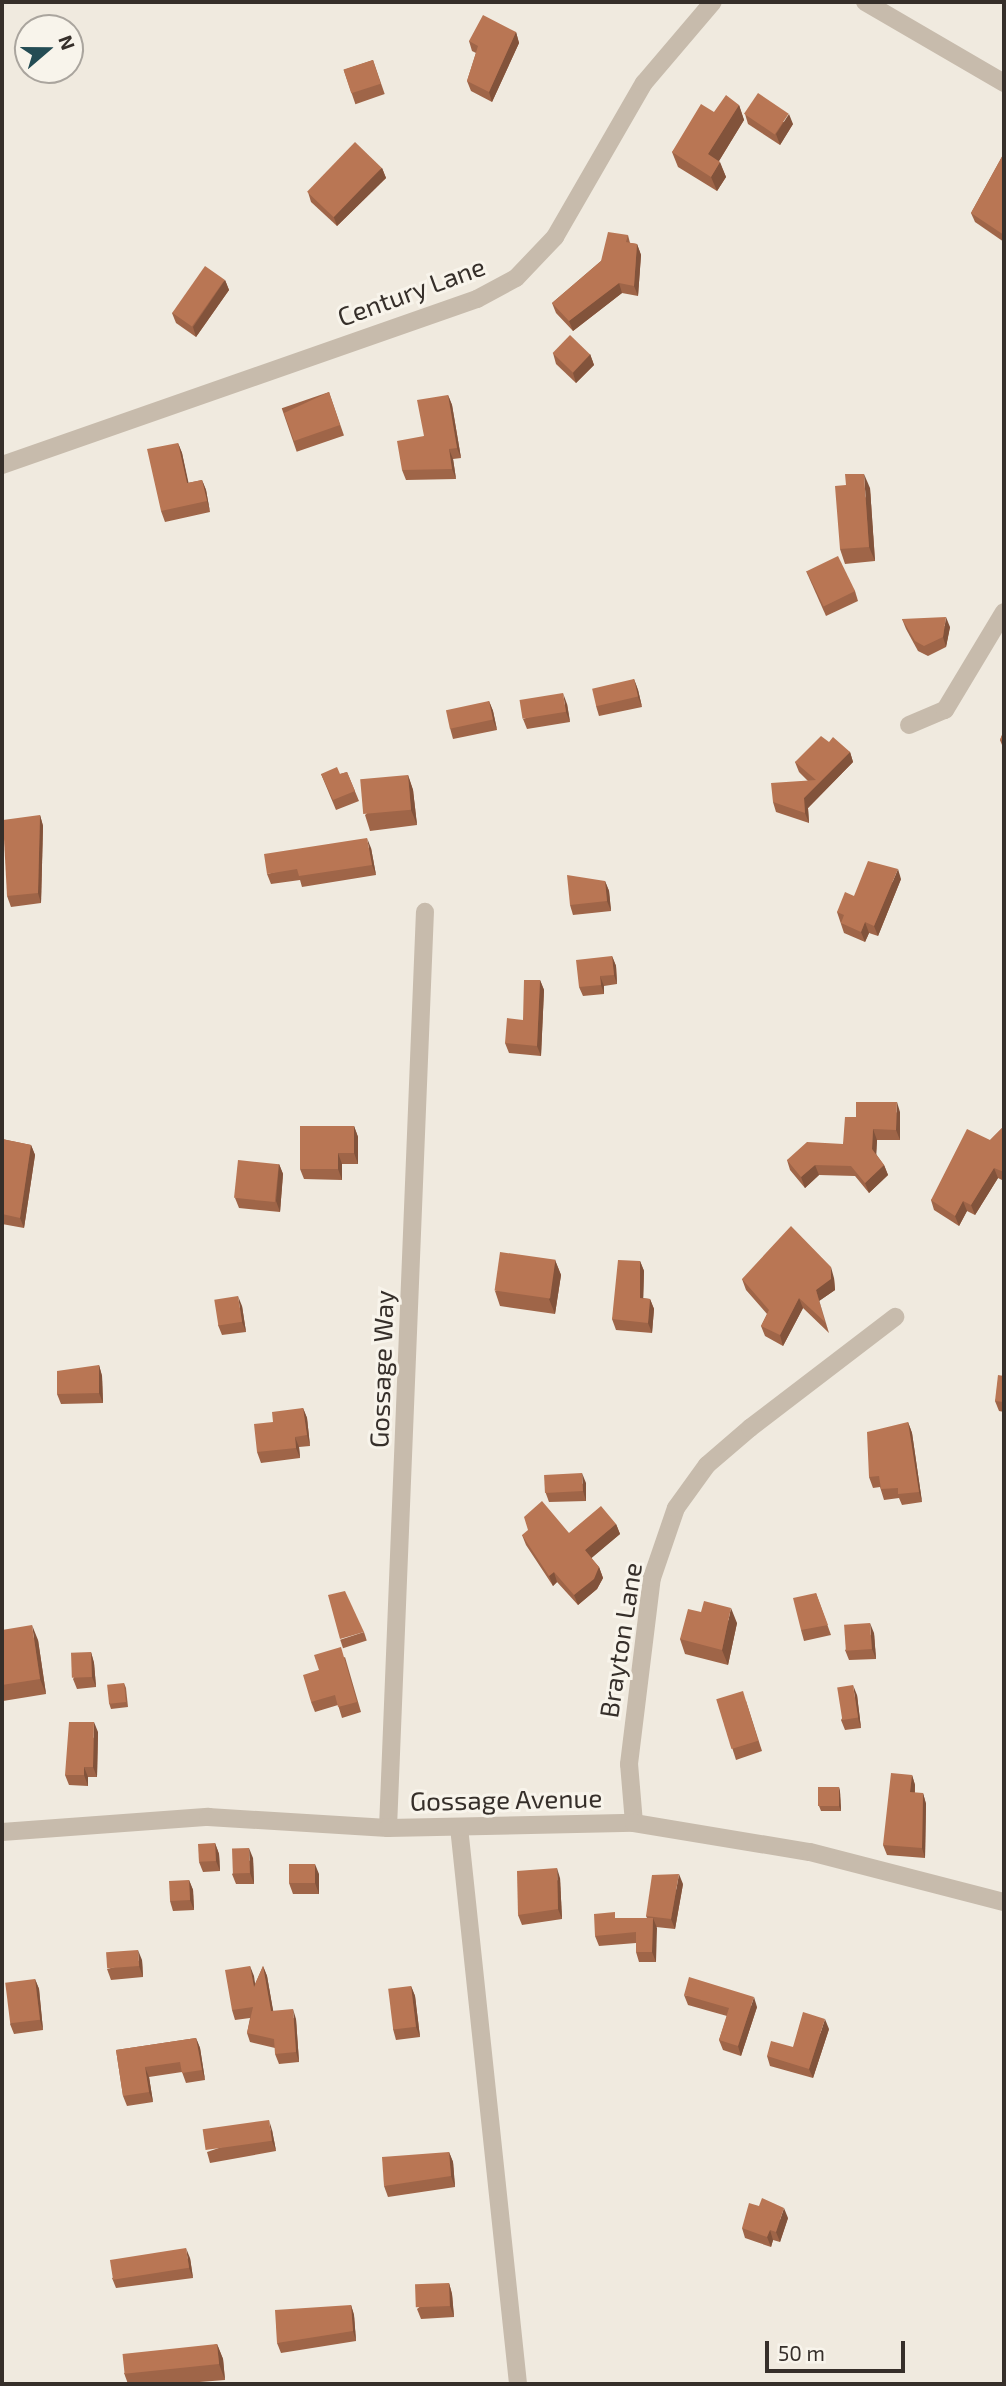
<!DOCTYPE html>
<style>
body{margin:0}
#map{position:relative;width:1006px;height:2386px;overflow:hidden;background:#f0eadf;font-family:"Exo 2",sans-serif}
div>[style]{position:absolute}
.minor>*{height:18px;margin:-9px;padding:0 9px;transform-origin:9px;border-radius:9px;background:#c7bbac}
.tertiary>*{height:18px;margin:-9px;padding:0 9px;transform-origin:9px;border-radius:9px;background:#c7bbac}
.wall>*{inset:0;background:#9f6548;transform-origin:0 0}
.shaded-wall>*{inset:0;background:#82533b}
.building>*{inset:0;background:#b97654;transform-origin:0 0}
span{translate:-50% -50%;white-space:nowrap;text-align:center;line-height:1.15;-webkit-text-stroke:6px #f8f4eb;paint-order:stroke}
.street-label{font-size:26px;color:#362f2a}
.frame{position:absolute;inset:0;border:4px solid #362f2a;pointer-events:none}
.north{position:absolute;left:14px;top:14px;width:70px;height:70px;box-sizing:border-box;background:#f8f4eb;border:2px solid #aaa59e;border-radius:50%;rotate:70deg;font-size:19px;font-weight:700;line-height:28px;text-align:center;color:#362f2a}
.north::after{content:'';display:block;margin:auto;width:24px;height:32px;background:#244c54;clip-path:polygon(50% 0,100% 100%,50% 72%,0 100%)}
.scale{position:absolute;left:765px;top:2341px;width:140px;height:32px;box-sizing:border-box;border:4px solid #362f2a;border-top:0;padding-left:9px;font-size:21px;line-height:24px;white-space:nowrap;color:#362f2a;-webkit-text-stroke:5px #f8f4eb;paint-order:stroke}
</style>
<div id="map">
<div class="minor">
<div style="left:2px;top:465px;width:503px;rotate:-19.26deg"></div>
<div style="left:477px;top:299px;width:44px;rotate:-28.3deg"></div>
<div style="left:516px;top:278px;width:57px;rotate:-46.4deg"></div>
<div style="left:555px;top:237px;width:178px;rotate:-60deg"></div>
<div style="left:644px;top:83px;width:106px;rotate:-49.6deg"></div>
<div style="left:909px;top:725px;width:39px;rotate:-23deg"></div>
<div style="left:945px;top:710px;width:114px;rotate:-59deg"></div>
<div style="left:634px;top:1823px;width:59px;rotate:-94.8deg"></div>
<div style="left:629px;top:1764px;width:187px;rotate:-83deg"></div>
<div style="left:652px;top:1578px;width:74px;rotate:-71.1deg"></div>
<div style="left:676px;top:1508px;width:53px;rotate:-54.2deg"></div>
<div style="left:707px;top:1465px;width:57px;rotate:-40.7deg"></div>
<div style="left:750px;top:1428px;width:183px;rotate:-37.4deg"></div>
<div style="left:459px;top:1827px;width:560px;rotate:83.95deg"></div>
<div style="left:388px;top:1828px;width:917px;rotate:-87.69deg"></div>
</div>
<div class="tertiary">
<div style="left:865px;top:2px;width:161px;rotate:30.2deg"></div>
<div style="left:2px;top:1832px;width:207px;rotate:-4.2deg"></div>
<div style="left:208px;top:1817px;width:180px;rotate:3.5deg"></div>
<div style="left:388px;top:1828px;width:246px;rotate:-1.2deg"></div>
<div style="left:634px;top:1823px;width:178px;rotate:9.4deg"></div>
<div style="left:810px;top:1852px;width:200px;rotate:14.5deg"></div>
</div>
<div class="wall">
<div style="clip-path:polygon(516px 32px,519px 43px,492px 102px,471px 91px,467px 81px,476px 53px,472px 51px,469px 41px)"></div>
<div style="left:373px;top:60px;width:36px;height:31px;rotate:71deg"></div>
<div style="clip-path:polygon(739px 105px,744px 120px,719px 161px,726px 177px,717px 191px,678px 167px,672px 152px,714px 112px)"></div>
<div style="clip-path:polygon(745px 114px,793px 124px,780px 145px,748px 124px)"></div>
<div style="clip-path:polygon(1004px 153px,1004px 242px,975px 222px,971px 213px)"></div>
<div style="clip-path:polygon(382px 168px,386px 178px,337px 226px,311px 202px,308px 192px)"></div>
<div style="clip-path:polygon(628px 235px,630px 243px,637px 244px,641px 255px,638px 296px,622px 293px,573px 331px,556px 313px,552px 303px,601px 261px)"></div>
<div style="clip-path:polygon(225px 280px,229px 290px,196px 337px,176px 323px,172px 313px)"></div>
<div style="clip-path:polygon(553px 353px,590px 354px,594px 365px,576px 383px,556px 364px)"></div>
<div style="left:329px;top:392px;width:46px;height:50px;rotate:71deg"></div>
<div style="clip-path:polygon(448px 395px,452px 405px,461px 458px,453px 459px,456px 479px,406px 480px,402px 470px,424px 436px)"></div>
<div style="clip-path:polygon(178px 443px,182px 453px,188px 483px,202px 480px,206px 490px,210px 512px,165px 522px,161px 511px)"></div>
<div style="clip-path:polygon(870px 488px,875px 561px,845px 564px,840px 549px)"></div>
<div style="clip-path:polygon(806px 571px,855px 591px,858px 601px,826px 616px)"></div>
<div style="clip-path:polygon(902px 619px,950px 627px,946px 647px,928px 656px,918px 651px,906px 629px)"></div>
<div style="clip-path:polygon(634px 679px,638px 690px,642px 707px,599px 716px,596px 706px)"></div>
<div style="clip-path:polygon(489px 701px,493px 711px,497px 730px,453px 739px,450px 728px)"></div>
<div style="clip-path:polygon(567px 704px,570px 722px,527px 729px,523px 719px)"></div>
<div style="clip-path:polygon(1004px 730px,1004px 750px,1000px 740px)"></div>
<div style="clip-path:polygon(829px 742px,850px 752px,853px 762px,808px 808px,809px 823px,776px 812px,773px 802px,808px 781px,799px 772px,795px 762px)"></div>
<div style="clip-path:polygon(347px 772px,359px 801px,336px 810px,321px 774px,340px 774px)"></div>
<div style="clip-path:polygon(408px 775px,413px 790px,417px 825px,370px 831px,365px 815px)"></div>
<div style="clip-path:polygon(40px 815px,43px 826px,41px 903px,11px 907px,7px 896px)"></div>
<div style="clip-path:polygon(371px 848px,376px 875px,302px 887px,300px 880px,271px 884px,267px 874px)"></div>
<div style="clip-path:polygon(901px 879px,878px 936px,869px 933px,865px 942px,844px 933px,837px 912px,854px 896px)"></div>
<div style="clip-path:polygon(605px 881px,609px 891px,611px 911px,573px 915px,570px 905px)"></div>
<div style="clip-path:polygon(612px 956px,616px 966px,617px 984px,604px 986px,604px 994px,583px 996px,579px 987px)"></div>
<div style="clip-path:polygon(540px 980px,544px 990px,541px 1056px,509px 1053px,505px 1043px,523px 1020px)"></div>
<div style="clip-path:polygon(900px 1112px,900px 1140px,877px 1140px,876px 1154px,884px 1165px,888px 1175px,869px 1193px,855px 1176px,819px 1175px,805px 1188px,790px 1170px,787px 1160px,843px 1144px,856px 1117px)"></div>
<div style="clip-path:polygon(354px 1126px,358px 1137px,358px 1164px,342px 1164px,342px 1180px,304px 1179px,300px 1169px)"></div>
<div style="clip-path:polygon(1004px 1126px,1004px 1181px,998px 1178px,975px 1215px,967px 1211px,959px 1226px,934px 1210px,931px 1200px)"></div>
<div style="clip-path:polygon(2px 1139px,31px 1145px,35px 1155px,24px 1228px,2px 1224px)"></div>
<div style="clip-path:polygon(279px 1164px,283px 1174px,280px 1212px,239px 1208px,235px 1198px)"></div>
<div style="clip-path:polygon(555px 1260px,561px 1275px,555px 1314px,500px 1306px,495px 1291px)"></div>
<div style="clip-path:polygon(640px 1261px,644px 1271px,643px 1298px,650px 1299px,654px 1309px,652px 1333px,616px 1330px,612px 1319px)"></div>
<div style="clip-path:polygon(834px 1278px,835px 1290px,819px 1301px,829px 1333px,803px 1308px,783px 1346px,765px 1336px,761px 1326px,767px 1314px,746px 1290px,742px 1279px)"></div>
<div style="clip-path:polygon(242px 1306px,246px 1332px,222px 1335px,218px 1325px)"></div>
<div style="clip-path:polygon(99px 1365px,102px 1376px,103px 1403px,61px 1404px,57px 1394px)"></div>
<div style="clip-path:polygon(1004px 1376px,1004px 1412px,999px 1411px,995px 1401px)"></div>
<div style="clip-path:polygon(303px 1408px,307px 1418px,310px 1446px,299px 1447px,300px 1458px,261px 1463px,257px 1452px,273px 1422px)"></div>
<div style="clip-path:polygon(908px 1422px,912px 1433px,922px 1502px,902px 1505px,899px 1498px,884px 1500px,880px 1487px,873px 1488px,869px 1477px)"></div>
<div style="clip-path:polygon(586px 1483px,586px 1501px,549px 1502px,545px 1491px)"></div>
<div style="clip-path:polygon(616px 1524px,620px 1534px,591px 1558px,599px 1567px,603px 1578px,597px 1589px,578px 1605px,557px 1582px,553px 1586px,526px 1545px,522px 1535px,569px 1533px)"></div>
<div style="clip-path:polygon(816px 1593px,831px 1635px,804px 1641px,801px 1630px)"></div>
<div style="clip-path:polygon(701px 1612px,737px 1623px,728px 1665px,685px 1654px,680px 1639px)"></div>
<div style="clip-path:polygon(2px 1630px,38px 1640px,46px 1694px,3px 1701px,2px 1698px)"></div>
<div style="left:364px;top:1632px;width:9px;height:25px;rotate:72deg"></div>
<div style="clip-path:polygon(874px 1633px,876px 1659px,849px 1660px,845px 1650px)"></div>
<div style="clip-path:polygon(91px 1652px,94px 1663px,96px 1687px,77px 1689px,73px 1679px)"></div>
<div style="clip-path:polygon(345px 1657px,361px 1712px,342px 1718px,338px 1705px,315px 1712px,311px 1702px,319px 1670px)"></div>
<div style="clip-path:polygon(124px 1683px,126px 1688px,128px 1707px,111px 1709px,109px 1703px)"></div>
<div style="clip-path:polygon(857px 1695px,861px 1728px,845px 1730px,841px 1720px)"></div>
<div style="clip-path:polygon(717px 1700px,746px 1701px,762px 1751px,736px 1760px)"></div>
<div style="clip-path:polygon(98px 1732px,97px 1777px,88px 1777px,88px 1786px,69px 1785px,65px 1775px)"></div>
<div style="clip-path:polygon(912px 1775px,915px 1785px,915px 1793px,923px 1793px,926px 1804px,925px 1858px,887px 1855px,883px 1845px)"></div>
<div style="clip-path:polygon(839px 1787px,840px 1792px,841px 1811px,821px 1811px,819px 1806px)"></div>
<div style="clip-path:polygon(215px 1843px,219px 1854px,220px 1871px,203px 1872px,199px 1862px)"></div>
<div style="clip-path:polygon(253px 1858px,254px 1884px,236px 1884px,232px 1874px)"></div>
<div style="clip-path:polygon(319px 1874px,319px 1894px,293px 1894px,289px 1883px)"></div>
<div style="clip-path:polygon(560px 1878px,562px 1919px,522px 1925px,518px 1915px)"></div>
<div style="clip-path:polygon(189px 1880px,193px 1890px,194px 1910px,173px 1911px,170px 1901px)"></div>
<div style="clip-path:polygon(683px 1884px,675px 1929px,656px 1927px,656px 1962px,639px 1962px,636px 1952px,636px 1943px,599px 1946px,595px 1936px,617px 1918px,647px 1918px,646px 1916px)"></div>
<div style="clip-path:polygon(142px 1960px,143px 1977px,111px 1980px,107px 1969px)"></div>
<div style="clip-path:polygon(250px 1966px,255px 1984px,263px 1966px,267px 1976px,273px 2011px,296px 2019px,299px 2062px,279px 2064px,275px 2054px,275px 2048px,250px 2042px,247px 2033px,250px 2018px,235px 2020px,232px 2010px)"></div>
<div style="clip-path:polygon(35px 1979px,39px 1989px,43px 2030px,14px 2034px,10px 2024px)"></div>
<div style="clip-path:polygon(411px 1986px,415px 1996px,420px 2037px,396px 2040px,393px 2029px)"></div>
<div style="clip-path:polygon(684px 1995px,757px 2007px,741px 2056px,723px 2050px,719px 2040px,727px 2016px,688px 2005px)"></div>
<div style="clip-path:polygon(829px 2029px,813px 2078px,770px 2066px,767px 2056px,793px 2047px)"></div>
<div style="clip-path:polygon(196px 2038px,200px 2048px,205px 2080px,186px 2083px,182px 2072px,149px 2077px,153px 2102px,127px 2106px,123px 2096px,116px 2050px)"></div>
<div style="clip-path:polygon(272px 2130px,276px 2151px,210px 2163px,207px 2152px)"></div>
<div style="clip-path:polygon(449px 2152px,453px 2162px,455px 2187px,388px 2197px,384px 2186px)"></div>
<div style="clip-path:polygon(788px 2218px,780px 2242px,773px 2240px,771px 2247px,745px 2238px,742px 2228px)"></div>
<div style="clip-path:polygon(190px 2258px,193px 2278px,116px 2288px,112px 2278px)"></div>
<div style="clip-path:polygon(449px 2283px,452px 2294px,454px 2317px,421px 2319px,417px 2309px)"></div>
<div style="clip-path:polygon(351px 2305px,354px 2315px,356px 2341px,281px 2353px,277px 2343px)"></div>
<div style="clip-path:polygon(217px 2344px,223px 2359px,225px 2380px,174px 2384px,128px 2384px,124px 2373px)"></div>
</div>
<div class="shaded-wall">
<div style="clip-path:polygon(516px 32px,519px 43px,492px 102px,489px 92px)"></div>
<div style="clip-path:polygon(739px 105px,744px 120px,714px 169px,708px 154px)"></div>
<div style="clip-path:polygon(789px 114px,793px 124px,780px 145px,776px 134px)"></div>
<div style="clip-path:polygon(720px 162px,726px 177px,717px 191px,711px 177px)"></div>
<div style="clip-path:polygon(382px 168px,386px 178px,337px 226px,333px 215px)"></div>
<div style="clip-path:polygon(637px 244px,641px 255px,638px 296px,634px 286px)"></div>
<div style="clip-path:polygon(225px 280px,229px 290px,196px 337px,193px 327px)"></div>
<div style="clip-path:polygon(619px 283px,622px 293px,573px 331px,569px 321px)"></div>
<div style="clip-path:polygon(590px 354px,594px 365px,576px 383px,573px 373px)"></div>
<div style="clip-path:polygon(448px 395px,452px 405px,461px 458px,457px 448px)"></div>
<div style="clip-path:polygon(178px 443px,182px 453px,191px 494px,187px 483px)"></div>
<div style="clip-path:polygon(449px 449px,453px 459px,456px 479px,452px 469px)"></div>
<div style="clip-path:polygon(864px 474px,870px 488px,875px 561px,869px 547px)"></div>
<div style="clip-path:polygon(202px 480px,206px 490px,210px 512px,207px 501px)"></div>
<div style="clip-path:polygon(946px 617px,950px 627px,946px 647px,943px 637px)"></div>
<div style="clip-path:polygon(634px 679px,638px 690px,642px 707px,638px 697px)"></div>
<div style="clip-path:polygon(563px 693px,567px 704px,570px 722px,566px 712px)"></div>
<div style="clip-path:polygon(489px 701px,493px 711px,497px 730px,493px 720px)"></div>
<div style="clip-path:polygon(850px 752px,853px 762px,808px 808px,809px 823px,805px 813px,804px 798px)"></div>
<div style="clip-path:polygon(408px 775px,413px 790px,417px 825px,411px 810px)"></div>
<div style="clip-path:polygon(40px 815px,43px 826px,41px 903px,38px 893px)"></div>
<div style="clip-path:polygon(367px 838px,371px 848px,376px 875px,372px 865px)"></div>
<div style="clip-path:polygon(898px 869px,901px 879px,878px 936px,874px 926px)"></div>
<div style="clip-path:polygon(605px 881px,609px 891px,611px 911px,607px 901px)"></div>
<div style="clip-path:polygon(865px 922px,869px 933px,865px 942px,861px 932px)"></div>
<div style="clip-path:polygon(612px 956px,616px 966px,617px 984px,614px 975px)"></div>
<div style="clip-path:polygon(600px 976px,604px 986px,604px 994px,601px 985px)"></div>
<div style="clip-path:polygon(540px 980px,544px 990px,541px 1056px,537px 1046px)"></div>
<div style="clip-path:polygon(897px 1102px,900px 1112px,900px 1140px,896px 1130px)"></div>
<div style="clip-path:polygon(354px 1126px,358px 1137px,358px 1164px,354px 1153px)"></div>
<div style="clip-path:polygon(873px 1129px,877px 1140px,876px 1160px,872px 1149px)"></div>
<div style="clip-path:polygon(31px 1145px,35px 1155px,24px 1228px,20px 1218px)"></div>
<div style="clip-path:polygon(338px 1153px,342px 1164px,342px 1180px,338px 1169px)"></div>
<div style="clip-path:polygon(279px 1164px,283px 1174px,280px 1212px,276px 1201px)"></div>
<div style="clip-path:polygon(815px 1165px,819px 1175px,805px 1188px,801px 1177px)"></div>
<div style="clip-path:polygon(884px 1165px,888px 1175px,869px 1193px,865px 1183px)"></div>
<div style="clip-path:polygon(994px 1168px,998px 1178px,975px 1215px,971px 1205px)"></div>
<div style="clip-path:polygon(963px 1201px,967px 1211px,959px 1226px,955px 1216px)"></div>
<div style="clip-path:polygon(555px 1260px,561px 1275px,555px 1314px,549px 1299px)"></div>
<div style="clip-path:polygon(640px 1261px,644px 1271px,643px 1308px,640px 1298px)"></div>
<div style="clip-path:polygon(831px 1267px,834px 1278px,835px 1290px,819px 1301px,829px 1333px,816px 1290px)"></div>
<div style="clip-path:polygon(238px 1296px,242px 1306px,246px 1332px,242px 1322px)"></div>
<div style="clip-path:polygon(799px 1298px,803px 1308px,783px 1346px,780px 1335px)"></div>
<div style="clip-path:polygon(650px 1299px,654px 1309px,652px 1333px,648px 1323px)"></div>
<div style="clip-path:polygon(99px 1365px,102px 1376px,103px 1403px,99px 1393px)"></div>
<div style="clip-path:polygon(303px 1408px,307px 1418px,310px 1446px,307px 1435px)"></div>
<div style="clip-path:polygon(908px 1422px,912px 1433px,922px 1502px,919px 1492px)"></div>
<div style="clip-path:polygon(295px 1437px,299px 1447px,300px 1458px,296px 1448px)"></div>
<div style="clip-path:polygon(582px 1473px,586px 1483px,586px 1501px,583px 1491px)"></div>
<div style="clip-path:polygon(616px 1524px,620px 1534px,588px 1561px,585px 1550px)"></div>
<div style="clip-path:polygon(599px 1567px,603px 1578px,597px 1589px,578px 1605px,574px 1595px)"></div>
<div style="clip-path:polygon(554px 1572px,557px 1582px,553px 1586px,549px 1576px)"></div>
<div style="clip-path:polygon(731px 1608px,737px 1623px,728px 1665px,722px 1650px)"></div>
<div style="clip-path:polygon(870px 1623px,874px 1633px,876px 1659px,872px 1649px)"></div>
<div style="clip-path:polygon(32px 1625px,38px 1640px,46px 1694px,40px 1679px)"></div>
<div style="clip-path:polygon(91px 1652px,94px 1663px,96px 1687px,92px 1677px)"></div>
<div style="clip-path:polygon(853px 1685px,857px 1695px,861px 1728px,858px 1718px)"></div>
<div style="clip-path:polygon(94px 1722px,98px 1732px,97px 1777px,93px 1767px)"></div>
<div style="clip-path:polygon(84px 1767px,88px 1777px,88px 1786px,84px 1775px)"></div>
<div style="clip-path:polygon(912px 1775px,915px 1785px,914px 1803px,910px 1792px)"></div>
<div style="clip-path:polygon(839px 1787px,840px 1792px,841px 1811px,839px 1806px)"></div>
<div style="clip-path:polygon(923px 1793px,926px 1804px,925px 1858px,922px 1848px)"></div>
<div style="clip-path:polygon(215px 1843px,219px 1854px,220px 1871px,216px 1861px)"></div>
<div style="clip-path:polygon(249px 1848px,253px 1858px,254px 1884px,250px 1873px)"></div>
<div style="clip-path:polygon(315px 1864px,319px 1874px,319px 1894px,315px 1883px)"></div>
<div style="clip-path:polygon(557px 1868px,560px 1878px,562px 1919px,558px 1909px)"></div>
<div style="clip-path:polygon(679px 1874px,683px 1884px,675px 1929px,671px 1919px)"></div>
<div style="clip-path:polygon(189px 1880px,193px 1890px,194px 1910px,190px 1900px)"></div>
<div style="clip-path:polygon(653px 1918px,657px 1928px,656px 1962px,652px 1952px)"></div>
<div style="clip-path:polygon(138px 1950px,142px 1960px,143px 1977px,139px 1966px)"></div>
<div style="clip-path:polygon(250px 1966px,254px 1976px,257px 1997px,254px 1987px)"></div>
<div style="clip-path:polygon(263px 1966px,267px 1976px,275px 2021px,271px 2011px)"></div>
<div style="clip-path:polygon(35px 1979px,39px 1989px,43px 2030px,40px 2020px)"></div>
<div style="clip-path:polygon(411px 1986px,415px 1996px,420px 2037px,416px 2027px)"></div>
<div style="clip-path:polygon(754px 1997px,757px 2007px,741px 2056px,738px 2046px)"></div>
<div style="clip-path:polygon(293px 2009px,296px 2019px,299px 2062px,296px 2052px)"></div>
<div style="clip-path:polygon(825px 2019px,829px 2029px,813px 2078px,809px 2069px)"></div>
<div style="clip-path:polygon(196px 2038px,200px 2048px,205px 2080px,202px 2070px)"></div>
<div style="clip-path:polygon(145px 2067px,149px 2077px,153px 2102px,149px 2092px)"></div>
<div style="clip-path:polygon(269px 2120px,272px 2130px,276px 2151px,272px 2141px)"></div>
<div style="clip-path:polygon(449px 2152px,453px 2162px,455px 2187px,451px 2176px)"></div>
<div style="clip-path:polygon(784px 2208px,788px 2218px,780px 2242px,776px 2232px)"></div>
<div style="clip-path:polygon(770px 2230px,773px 2240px,771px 2247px,767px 2237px)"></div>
<div style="clip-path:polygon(186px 2248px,190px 2258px,193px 2278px,189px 2268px)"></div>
<div style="clip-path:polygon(449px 2283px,452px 2294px,454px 2317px,450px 2306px)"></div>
<div style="clip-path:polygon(351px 2305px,354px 2315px,356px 2341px,353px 2331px)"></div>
<div style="clip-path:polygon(217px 2344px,223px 2359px,225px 2380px,219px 2364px)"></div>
</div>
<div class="building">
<div style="clip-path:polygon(483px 15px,516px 32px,489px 92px,467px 81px,478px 46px,469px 41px)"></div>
<div style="left:373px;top:60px;width:25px;height:31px;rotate:72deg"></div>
<div style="left:758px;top:93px;width:37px;height:25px;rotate:34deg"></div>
<div style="clip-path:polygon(726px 95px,739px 105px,708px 154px,720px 162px,711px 177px,672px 152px,701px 104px,714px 112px)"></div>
<div style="left:355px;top:142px;width:37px;height:69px;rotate:44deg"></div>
<div style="clip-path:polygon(1004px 153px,1004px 235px,971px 213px)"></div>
<div style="clip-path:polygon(608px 232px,628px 235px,626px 242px,637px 244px,634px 286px,619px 283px,569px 321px,552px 303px,601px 261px)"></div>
<div style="left:205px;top:266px;width:24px;height:57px;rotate:35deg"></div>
<div style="left:570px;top:335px;width:28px;height:25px;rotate:44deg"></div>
<div style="clip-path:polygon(329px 392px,340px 425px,294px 441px,284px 413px)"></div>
<div style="clip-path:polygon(448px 395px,457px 448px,449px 449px,452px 469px,402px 470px,397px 441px,424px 436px,417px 400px)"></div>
<div style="clip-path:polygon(178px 443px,187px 483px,202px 480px,207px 501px,161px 511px,147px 449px)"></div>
<div style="clip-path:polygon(845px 474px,864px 474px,869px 547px,840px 549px,835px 486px,846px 485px)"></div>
<div style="left:838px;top:556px;width:39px;height:35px;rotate:64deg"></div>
<div style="clip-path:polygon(946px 617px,943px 637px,924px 646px,915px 641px,902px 619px)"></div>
<div style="left:634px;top:679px;width:18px;height:43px;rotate:77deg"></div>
<div style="left:563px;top:693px;width:19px;height:44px;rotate:81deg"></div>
<div style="left:489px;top:701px;width:19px;height:44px;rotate:78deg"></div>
<div style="clip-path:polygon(1004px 730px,1004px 741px,1000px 740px)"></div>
<div style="clip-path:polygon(821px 736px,829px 742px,833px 737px,850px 752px,804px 798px,805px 813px,773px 802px,771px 783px,816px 780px,795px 762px)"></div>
<div style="clip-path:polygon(337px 767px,340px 774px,347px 772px,355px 791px,333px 800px,321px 774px)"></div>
<div style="left:408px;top:775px;width:35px;height:48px;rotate:85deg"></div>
<div style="clip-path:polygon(40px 815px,38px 893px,7px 896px,3px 820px)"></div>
<div style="clip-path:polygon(367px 838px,372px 865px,299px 876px,297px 869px,267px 874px,264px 854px)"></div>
<div style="clip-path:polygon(868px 861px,898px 869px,874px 926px,865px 922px,861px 932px,841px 923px,844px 915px,837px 912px,845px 892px,854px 896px)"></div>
<div style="clip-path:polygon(567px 875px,605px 881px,607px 901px,570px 905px)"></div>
<div style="clip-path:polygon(612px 956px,614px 975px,600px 976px,601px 985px,579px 987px,576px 960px)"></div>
<div style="clip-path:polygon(524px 980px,540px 980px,537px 1046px,505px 1043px,507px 1018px,523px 1020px)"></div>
<div style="clip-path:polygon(856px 1102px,897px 1102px,896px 1130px,873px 1129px,872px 1149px,884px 1165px,865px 1183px,851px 1166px,815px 1165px,801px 1177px,787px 1160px,807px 1142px,843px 1144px,845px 1117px,856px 1117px)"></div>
<div style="clip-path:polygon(300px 1126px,354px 1126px,354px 1153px,338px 1153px,338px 1169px,300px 1169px)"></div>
<div style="clip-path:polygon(1004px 1126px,1004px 1172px,994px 1168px,971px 1205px,963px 1201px,955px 1216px,931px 1200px,967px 1129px,990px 1140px)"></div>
<div style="clip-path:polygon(2px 1139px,31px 1145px,20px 1218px,2px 1214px)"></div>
<div style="left:238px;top:1160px;width:41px;height:38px;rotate:6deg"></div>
<div style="clip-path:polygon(791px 1226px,831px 1267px,831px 1279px,816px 1290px,825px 1322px,799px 1298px,780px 1335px,761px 1326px,769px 1310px,742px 1279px)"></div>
<div style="left:500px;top:1252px;width:56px;height:39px;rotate:8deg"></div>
<div style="clip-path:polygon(618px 1260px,640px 1261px,640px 1298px,650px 1299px,648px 1323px,612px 1319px)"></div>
<div style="left:238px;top:1296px;width:26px;height:24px;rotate:81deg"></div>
<div style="clip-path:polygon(99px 1365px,99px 1393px,57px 1394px,57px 1371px)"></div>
<div style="clip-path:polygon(998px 1375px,1004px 1376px,1004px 1402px,995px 1401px)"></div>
<div style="clip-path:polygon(303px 1408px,307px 1435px,295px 1437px,296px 1448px,257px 1452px,254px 1424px,273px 1422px,272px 1412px)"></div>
<div style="clip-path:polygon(908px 1422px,919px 1492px,898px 1494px,898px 1488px,881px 1489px,879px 1476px,869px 1477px,867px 1432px)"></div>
<div style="left:582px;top:1473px;width:18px;height:38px;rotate:87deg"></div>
<div style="clip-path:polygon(542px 1501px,569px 1533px,601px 1506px,616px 1524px,585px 1550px,599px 1567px,594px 1579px,574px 1595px,554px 1572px,549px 1576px,522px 1535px,528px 1530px,524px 1517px)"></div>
<div style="clip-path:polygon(345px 1591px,364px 1632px,340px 1639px,328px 1595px)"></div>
<div style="clip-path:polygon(816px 1593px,828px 1625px,801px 1630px,793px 1598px)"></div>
<div style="clip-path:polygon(704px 1601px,731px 1608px,722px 1650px,680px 1639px,688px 1609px,701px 1612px)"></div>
<div style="left:870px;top:1623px;width:26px;height:26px;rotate:86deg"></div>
<div style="clip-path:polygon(32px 1625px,40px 1679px,2px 1685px,2px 1630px)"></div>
<div style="clip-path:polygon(341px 1647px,357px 1702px,338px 1707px,335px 1695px,311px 1702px,303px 1675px,319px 1670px,314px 1655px)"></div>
<div style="left:91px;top:1652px;width:25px;height:20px;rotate:88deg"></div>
<div style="left:124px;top:1683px;width:19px;height:17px;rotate:84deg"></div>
<div style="left:853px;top:1685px;width:33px;height:16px;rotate:81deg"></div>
<div style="left:743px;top:1691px;width:52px;height:28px;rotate:73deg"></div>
<div style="clip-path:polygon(69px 1722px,94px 1722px,93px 1767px,84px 1767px,84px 1775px,65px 1775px)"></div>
<div style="clip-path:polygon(891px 1773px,912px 1775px,910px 1792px,923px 1793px,922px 1848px,883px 1845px)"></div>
<div style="left:839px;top:1787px;width:19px;height:21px;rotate:90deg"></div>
<div style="left:215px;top:1843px;width:18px;height:17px;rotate:87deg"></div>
<div style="left:249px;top:1848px;width:25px;height:17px;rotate:88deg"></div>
<div style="left:289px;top:1864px;width:26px;height:19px"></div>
<div style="clip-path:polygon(557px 1868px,558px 1909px,518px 1915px,517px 1871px)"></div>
<div style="clip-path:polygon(679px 1874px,671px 1919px,646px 1916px,652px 1875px)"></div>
<div style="left:189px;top:1880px;width:20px;height:20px;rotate:87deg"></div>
<div style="clip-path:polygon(615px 1912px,615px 1918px,653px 1918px,652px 1952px,636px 1952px,636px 1932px,595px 1936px,594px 1914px)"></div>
<div style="left:138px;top:1950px;width:16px;height:32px;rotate:86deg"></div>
<div style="clip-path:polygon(250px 1966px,254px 1987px,263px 1966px,271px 2011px,293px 2009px,296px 2052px,275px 2054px,274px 2039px,247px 2033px,253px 2007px,232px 2010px,225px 1970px)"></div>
<div style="clip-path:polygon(689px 1977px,754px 1997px,738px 2046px,719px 2040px,729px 2008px,684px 1995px)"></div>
<div style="left:35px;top:1979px;width:41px;height:30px;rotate:83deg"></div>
<div style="left:411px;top:1986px;width:41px;height:23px;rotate:83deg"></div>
<div style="clip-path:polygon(803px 2012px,825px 2019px,809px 2069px,767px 2056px,771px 2041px,793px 2047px)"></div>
<div style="clip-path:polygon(196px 2038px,202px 2070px,182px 2073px,180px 2062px,145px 2067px,149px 2092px,123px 2096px,116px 2050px)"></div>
<div style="left:269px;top:2120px;width:21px;height:67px;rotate:82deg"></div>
<div style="clip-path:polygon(449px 2152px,451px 2176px,384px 2186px,382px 2157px)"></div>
<div style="clip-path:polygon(762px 2198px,784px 2208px,776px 2232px,770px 2230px,767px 2237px,742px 2228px,749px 2203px,759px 2206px)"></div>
<div style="left:186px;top:2248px;width:20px;height:77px;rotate:81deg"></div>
<div style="left:449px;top:2283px;width:23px;height:34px;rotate:88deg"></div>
<div style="clip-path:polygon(351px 2305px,353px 2331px,277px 2343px,275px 2310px)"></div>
<div style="left:217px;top:2344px;width:20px;height:95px;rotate:84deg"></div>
</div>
<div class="street-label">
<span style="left:411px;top:291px;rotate:-20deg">Century Lane</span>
<span style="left:381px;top:1369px;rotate:-88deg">Gossage Way</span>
<span style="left:620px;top:1640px;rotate:-81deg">Brayton Lane</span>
<span style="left:506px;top:1799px;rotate:-1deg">Gossage Avenue</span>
</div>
<div class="frame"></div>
<div class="north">N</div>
<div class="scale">50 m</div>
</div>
